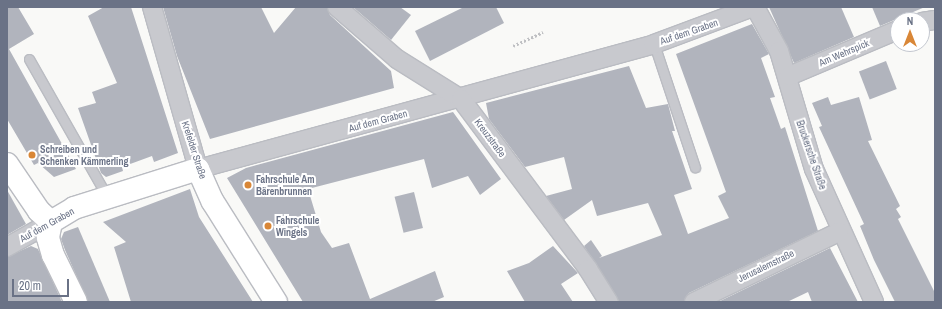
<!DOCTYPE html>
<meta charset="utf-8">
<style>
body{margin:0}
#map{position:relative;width:942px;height:309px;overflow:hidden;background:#f9f9f7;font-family:"Archivo Narrow",sans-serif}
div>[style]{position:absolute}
.building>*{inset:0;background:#b1b4bd;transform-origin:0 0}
.path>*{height:2.5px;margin-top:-1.25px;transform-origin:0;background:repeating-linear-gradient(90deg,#bfc0c3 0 2px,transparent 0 4px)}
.roads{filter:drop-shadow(1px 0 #babcc2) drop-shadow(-1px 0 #babcc2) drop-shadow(0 1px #babcc2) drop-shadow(0 -1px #babcc2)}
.lane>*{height:9px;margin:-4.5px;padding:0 4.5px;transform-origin:4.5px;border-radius:4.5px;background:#c8c9ce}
.street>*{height:18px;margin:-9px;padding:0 9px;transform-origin:9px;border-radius:9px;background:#c8c9ce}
.secondary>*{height:22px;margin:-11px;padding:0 11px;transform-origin:11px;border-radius:11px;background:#fff}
.dots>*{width:11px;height:11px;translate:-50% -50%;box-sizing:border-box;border:2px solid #fff;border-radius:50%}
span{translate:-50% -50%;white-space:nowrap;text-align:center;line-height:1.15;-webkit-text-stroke:4px #fff;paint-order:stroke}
.street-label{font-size:10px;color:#6a7286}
.poi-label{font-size:10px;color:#6a7286;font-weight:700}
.left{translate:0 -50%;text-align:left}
.frame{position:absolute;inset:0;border:8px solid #6a7286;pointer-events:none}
.north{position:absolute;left:890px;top:12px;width:40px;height:40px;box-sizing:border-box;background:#fff;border:1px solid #c3c7cf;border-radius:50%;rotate:0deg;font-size:11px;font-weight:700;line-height:16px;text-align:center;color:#6a7286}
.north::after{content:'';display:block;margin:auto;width:14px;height:18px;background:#d98737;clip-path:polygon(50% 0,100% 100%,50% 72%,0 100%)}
.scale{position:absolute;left:12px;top:279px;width:57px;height:18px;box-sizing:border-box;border:2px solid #6a7286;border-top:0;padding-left:5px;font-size:12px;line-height:14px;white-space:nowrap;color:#6a7286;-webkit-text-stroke:3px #fff;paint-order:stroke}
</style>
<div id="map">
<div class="building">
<div style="clip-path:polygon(7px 7px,18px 7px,34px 34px,9px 49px,76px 169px,54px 177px,38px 163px,34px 165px,7px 119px)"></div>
<div style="clip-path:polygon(104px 7px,131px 7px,178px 153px,154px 162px,152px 156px,122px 167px,123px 171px,106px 177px,101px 173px,78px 108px,96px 103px,92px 92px,117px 83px,88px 16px)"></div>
<div style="clip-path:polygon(163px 7px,261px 7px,274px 33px,296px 7px,327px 7px,330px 15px,391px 71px,394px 88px,210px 139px,177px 56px)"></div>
<div style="clip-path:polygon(353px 7px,400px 7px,411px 15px,391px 40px)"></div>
<div style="clip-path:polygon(464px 7px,496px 7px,504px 23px,430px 61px,415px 31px)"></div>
<div style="clip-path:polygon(769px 7px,841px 7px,854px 37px,794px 63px)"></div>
<div style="clip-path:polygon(872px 7px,925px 7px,880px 26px)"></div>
<div style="clip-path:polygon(752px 24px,769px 54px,761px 58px,775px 97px,770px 98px,781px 129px,785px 127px,818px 231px,689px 293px,684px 302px,619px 302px,584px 246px,591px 240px,602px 256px,599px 258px,662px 235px,648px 203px,597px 216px,592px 200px,564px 220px,546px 196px,572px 189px,564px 157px,525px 167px,489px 119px,486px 103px,629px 66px,646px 108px,668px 104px,675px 131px,672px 131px,692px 189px,674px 195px,688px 234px,729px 218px,718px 196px,726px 192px,676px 54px)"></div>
<div style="left:886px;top:61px;width:30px;height:29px;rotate:69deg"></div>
<div style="clip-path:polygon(828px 97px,831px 105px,859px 97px,872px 140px,868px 141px,900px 206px,896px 209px,901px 217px,898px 219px,935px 293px,935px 302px,895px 302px,874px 260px,860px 226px,864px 224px,819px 127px,822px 126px,812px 103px)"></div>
<div style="clip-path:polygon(453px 112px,501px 179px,480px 195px,468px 176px,432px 188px,424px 159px,308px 189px,321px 232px,332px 248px,349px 243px,370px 299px,435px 271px,444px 297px,432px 302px,303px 302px,227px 178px,246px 168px)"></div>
<div style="clip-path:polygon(190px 189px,199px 217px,253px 302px,131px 302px,114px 247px,126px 242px,103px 222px)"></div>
<div style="clip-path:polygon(7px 190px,26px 224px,7px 235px)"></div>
<div style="left:414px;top:192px;width:37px;height:20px;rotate:76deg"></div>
<div style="clip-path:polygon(78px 227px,93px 262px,110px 302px,88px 302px,65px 250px,61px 239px,64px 232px)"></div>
<div style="clip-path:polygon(31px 246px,38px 249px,62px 302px,7px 302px,7px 257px)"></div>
<div style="clip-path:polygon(553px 246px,578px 273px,561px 284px,573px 302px,525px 302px,507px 271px,529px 263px)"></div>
<div style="clip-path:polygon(830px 248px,858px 302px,812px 302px,808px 292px,787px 302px,718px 302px)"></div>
</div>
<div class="path">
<div style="left:513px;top:46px;width:33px;rotate:-25deg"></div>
</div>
<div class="roads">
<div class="lane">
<div style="left:654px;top:44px;width:130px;rotate:71.6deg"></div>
<div style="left:29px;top:59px;width:160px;rotate:60.4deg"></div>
</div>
<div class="street">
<div style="left:152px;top:7px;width:168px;rotate:74.1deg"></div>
<div style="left:198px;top:169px;width:473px;rotate:-15.3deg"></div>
<div style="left:654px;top:44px;width:106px;rotate:-20.5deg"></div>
<div style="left:337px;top:7px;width:79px;rotate:40.9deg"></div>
<div style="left:397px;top:59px;width:75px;rotate:32deg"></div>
<div style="left:461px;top:99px;width:212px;rotate:53.2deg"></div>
<div style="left:588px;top:269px;width:39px;rotate:58deg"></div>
<div style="left:755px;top:7px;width:50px;rotate:61.4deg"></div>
<div style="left:779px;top:51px;width:123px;rotate:73.5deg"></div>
<div style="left:814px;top:169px;width:146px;rotate:65.7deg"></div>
<div style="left:922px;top:22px;width:13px;rotate:-9deg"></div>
<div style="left:789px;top:76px;width:118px;rotate:-22.9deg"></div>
<div style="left:7px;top:247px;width:51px;rotate:-29.6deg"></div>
<div style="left:694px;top:302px;width:161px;rotate:-25.8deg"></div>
</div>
<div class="secondary">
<div style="left:7px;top:164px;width:57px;rotate:55.8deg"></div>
<div style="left:39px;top:211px;width:16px;rotate:43deg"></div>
<div style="left:51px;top:222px;width:27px;rotate:-31deg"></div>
<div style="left:74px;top:208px;width:130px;rotate:-17.5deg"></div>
<div style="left:198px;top:169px;width:36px;rotate:66deg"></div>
<div style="left:213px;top:202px;width:118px;rotate:57.8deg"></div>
<div style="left:51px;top:222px;width:16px;rotate:101deg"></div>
<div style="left:48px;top:238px;width:18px;rotate:74deg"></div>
<div style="left:53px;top:255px;width:52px;rotate:63.9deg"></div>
</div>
</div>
<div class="dots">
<div style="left:32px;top:155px;background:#d98737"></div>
<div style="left:248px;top:185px;background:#d98737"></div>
<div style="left:268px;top:226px;background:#d98737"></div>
</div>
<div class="street-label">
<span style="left:689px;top:32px;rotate:-19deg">Auf dem Graben</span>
<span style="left:844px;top:53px;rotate:-23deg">Am Wehrspick</span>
<span style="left:378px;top:121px;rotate:-15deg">Auf dem Graben</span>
<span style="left:490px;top:138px;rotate:53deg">Kreuzstraße</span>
<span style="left:194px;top:150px;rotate:72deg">Krefelder Straße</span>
<span style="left:811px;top:155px;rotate:71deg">Bruckersche Straße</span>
<span style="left:47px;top:225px;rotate:-29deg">Auf dem Graben</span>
<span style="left:766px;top:266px;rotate:-26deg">Jerusalemstraße</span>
</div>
<div class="poi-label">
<span class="left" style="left:40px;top:155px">Schreiben und<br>Schenken Kämmerling</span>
<span class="left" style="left:256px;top:185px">Fahrschule Am<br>Bärenbrunnen</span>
<span class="left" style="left:276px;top:226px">Fahrschule<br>Wingels</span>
</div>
<div class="frame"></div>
<div class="north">N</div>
<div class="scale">20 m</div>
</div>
